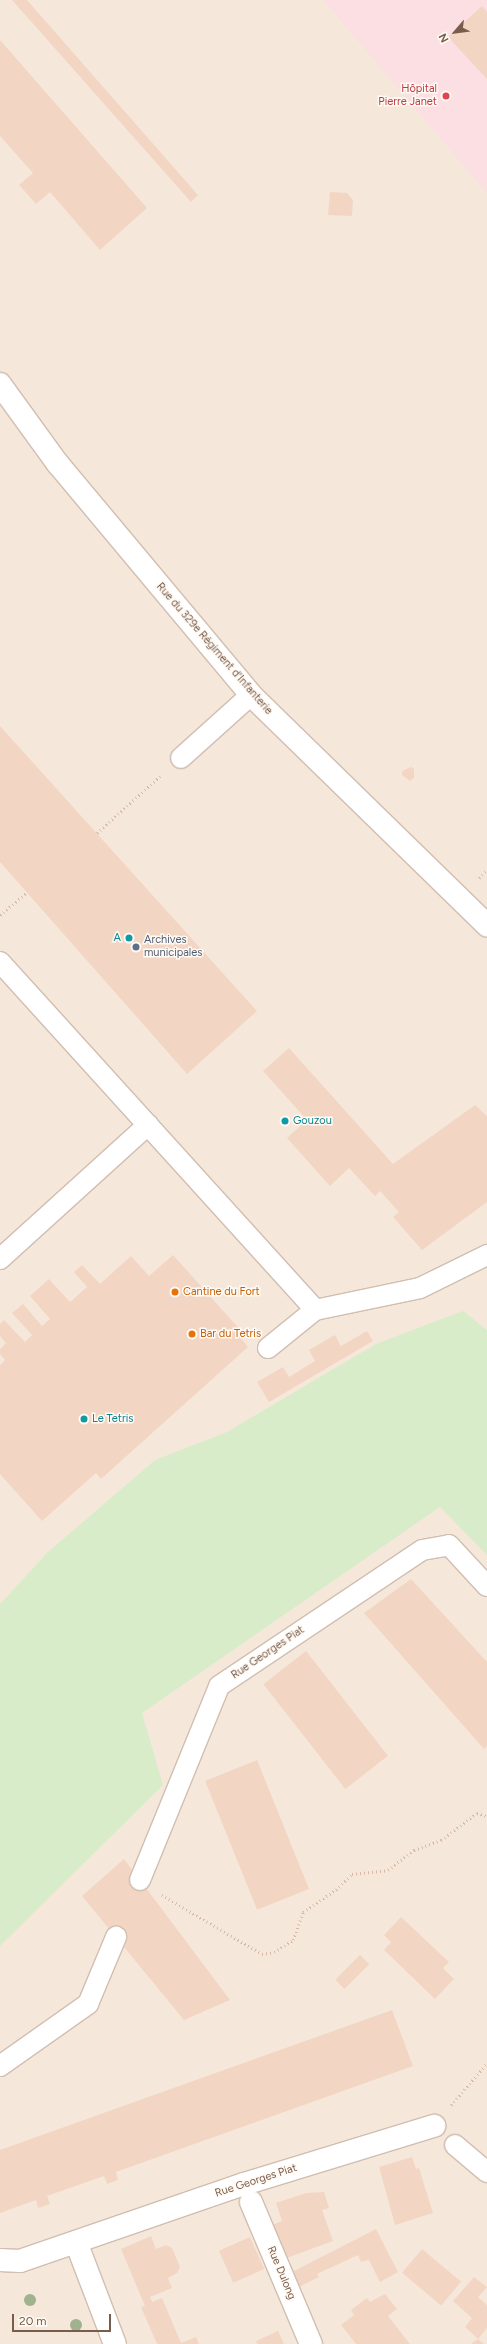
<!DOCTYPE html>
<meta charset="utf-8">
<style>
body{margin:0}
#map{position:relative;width:487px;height:2344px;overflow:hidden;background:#fdf6ec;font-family:Figtree,sans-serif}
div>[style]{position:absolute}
.residential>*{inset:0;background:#f5e8da;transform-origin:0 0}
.medical>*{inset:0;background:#fbdfe3}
.green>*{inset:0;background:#d8ecc9}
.building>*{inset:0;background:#f3d5c3;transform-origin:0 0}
.path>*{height:2.5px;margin-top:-1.25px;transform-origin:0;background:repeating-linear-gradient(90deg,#d9b8a5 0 1px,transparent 0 4px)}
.roads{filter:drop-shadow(1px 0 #d1beb0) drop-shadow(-1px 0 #d1beb0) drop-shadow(0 1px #d1beb0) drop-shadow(0 -1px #d1beb0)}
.service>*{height:20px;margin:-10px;padding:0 10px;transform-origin:10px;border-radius:10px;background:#fff}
.minor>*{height:22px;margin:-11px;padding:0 11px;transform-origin:11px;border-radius:11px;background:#fff}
.tertiary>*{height:22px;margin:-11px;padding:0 11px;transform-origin:11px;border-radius:11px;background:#fff}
.trees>*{width:12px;height:12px;margin:-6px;border-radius:50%;background:#a0b28e}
.dots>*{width:11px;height:11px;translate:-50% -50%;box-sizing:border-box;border:2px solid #fffaf3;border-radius:50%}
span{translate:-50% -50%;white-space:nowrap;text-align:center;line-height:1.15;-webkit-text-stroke:3px #fffaf3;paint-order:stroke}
.health-label{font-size:11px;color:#be3a42}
.right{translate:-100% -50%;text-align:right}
.street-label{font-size:11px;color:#7a5c4d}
.culture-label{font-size:11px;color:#0d838f}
.left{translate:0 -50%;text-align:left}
.service-label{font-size:11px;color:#4e5e75}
.food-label{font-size:11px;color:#c56008}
.north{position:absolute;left:435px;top:12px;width:40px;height:40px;-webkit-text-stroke:3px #fffaf3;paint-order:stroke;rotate:242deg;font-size:11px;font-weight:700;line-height:16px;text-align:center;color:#7a5c4d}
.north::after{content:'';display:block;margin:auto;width:14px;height:18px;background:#7a5c4d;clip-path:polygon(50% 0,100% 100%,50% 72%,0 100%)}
.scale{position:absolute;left:12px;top:2314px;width:99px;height:18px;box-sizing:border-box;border:2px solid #7a5c4d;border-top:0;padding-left:5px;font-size:12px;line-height:14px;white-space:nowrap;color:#7a5c4d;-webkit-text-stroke:3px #fffaf3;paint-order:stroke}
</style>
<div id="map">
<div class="residential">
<div style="left:0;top:0;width:487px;height:2344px"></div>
</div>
<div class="medical">
<div style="clip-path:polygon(323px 0,487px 0,487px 193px)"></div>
</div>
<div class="green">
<div style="clip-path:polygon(463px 1311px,487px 1330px,487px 1555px,440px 1507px,142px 1713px,163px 1785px,0 1946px,0 1604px,48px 1552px,155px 1460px,227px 1432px,376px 1344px)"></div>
</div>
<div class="building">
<div style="clip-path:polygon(12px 0,27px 0,198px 195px,191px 202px)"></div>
<div style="clip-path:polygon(482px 6px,487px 12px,487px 79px,448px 37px)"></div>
<div style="clip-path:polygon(0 40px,147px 208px,100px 250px,50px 192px,36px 204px,19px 185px,33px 173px,0 136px)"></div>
<div style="clip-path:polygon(330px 192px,347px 193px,353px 200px,352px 216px,328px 215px)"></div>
<div style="clip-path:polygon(0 726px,257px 1011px,187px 1074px,0 862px)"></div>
<div style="clip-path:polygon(411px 767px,414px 769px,414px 778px,410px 781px,402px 775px,402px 771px)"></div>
<div style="clip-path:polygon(289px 1048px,393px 1164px,475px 1105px,487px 1116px,487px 1202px,422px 1250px,393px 1217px,399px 1212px,380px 1191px,375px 1196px,349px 1168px,330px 1186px,287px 1138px,307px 1120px,263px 1071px)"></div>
<div style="clip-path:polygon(173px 1255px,244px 1334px,240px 1337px,248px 1347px,101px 1479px,96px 1473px,42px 1521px,0 1474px,0 1365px,5px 1360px,0 1354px,0 1349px,6px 1343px,0 1336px,0 1324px,4px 1320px,25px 1342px,32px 1335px,12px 1313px,23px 1304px,42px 1326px,50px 1319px,30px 1296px,49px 1279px,70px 1302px,87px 1287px,74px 1272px,82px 1265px,100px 1284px,131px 1256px,149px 1276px)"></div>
<div style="clip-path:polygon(367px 1331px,373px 1341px,269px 1402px,257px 1382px,283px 1367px,289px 1377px,315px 1361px,309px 1350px,335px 1335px,341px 1346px)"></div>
<div style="clip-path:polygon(411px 1579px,487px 1662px,487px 1746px,484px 1749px,364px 1613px)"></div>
<div style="left:306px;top:1651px;width:133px;height:54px;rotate:52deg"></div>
<div style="left:257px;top:1760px;width:139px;height:56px;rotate:68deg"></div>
<div style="clip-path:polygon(124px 1859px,140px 1880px,230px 2000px,184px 2020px,82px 1896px)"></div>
<div style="clip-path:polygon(401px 1917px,449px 1962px,443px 1968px,454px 1979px,435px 1999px,384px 1950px,391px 1942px,384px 1935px)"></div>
<div style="left:360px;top:1955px;width:13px;height:35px;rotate:45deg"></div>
<div style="clip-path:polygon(392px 2010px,413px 2066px,116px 2172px,118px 2180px,107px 2184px,104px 2176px,47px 2196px,50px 2204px,38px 2208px,36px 2200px,0 2213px,0 2150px)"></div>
<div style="clip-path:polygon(412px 2157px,416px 2169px,419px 2168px,433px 2213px,395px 2225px,379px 2167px)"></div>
<div style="clip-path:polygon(324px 2192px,329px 2208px,322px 2210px,333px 2241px,284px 2259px,272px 2225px,282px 2221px,276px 2203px,306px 2193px)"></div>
<div style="clip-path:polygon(376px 2229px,398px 2272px,380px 2282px,369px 2260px,361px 2262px,358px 2255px,317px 2274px,319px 2277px,297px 2288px,290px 2273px)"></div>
<div style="clip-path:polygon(151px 2236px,156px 2249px,166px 2245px,172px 2248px,180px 2267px,177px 2273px,168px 2278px,172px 2288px,150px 2297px,152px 2302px,162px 2298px,181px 2343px,196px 2337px,199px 2344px,157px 2344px,141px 2307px,145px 2306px,121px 2249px)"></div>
<div style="left:250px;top:2237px;width:35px;height:34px;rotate:66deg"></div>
<div style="left:422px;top:2249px;width:51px;height:31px;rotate:40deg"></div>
<div style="clip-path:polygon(474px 2277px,487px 2287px,478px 2297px,487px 2305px,487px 2328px,478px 2339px,484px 2344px,471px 2344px,478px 2339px,465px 2327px,472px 2318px,453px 2301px)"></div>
<div style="clip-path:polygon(385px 2294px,397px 2309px,388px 2316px,410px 2344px,356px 2344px,341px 2325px,354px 2315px,351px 2310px,367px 2298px,370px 2302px)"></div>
<div style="clip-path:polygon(278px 2331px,284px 2344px,257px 2344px,256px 2341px)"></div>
</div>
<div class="path">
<div style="left:97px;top:833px;width:85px;rotate:-42.1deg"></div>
<div style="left:479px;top:878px;width:11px;rotate:-45deg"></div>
<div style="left:0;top:915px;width:35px;rotate:-40deg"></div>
<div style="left:162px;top:1895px;width:116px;rotate:30.5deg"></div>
<div style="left:262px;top:1954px;width:12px;rotate:-9deg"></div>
<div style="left:274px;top:1952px;width:22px;rotate:-32deg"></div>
<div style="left:293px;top:1940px;width:30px;rotate:-70deg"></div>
<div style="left:303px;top:1912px;width:40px;rotate:-34deg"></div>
<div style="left:336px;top:1890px;width:23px;rotate:-45deg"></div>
<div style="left:352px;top:1874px;width:36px;rotate:-6deg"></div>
<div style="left:388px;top:1870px;width:33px;rotate:-38deg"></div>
<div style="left:414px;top:1850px;width:29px;rotate:-20deg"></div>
<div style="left:441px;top:1840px;width:45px;rotate:-36.9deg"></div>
<div style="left:477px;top:1813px;width:10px;rotate:17deg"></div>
<div style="left:451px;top:2105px;width:55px;rotate:-49.4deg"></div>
</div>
<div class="roads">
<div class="service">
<div style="left:181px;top:758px;width:94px;rotate:-42deg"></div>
<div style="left:0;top:962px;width:469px;rotate:47.8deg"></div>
<div style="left:0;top:1259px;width:200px;rotate:-42.2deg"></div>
<div style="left:268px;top:1348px;width:60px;rotate:-39deg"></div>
<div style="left:315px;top:1310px;width:107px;rotate:-11.8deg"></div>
<div style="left:420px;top:1288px;width:75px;rotate:-26.2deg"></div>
<div style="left:140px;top:1880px;width:209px;rotate:-67.8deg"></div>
<div style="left:219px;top:1686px;width:244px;rotate:-33.8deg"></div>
<div style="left:422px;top:1550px;width:27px;rotate:-10deg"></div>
<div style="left:449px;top:1545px;width:56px;rotate:47.2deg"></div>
<div style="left:0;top:2066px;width:108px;rotate:-35.2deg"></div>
<div style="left:88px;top:2004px;width:73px;rotate:-67.3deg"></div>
<div style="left:455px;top:2145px;width:42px;rotate:40.2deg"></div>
</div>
<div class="minor">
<div style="left:251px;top:2202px;width:154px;rotate:67.1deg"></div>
<div style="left:76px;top:2242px;width:109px;rotate:69.1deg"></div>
<div style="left:0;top:2260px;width:20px;rotate:3deg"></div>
<div style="left:20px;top:2261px;width:237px;rotate:-19deg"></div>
<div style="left:244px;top:2184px;width:199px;rotate:-17deg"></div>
</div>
<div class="tertiary">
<div style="left:0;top:384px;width:99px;rotate:54.1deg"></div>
<div style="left:58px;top:464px;width:301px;rotate:50.1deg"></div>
<div style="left:251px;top:695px;width:330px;rotate:44.3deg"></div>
</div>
</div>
<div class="trees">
<div style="left:30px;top:2300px"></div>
<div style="left:76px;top:2325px"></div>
</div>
<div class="dots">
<div style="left:446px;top:96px;background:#e0444e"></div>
<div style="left:129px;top:938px;background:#0f9aa8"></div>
<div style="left:136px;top:947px;background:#5c6f8a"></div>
<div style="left:285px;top:1121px;background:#0f9aa8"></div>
<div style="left:175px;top:1292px;background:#e8710a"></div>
<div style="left:192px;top:1334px;background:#e8710a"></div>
<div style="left:84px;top:1419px;background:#0f9aa8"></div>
</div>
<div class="health-label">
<span class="right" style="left:437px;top:96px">Hôpital<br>Pierre Janet</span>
</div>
<div class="street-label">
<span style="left:214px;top:649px;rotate:49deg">Rue du 329e Régiment d'Infanterie</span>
<span style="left:268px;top:1653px;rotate:-34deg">Rue Georges Piat</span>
<span style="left:256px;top:2181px;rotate:-18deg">Rue Georges Piat</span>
<span style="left:281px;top:2273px;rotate:67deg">Rue Dulong</span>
</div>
<div class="culture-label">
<span class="right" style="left:121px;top:938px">A</span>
<span class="left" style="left:293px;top:1121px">Gouzou</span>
<span class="left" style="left:92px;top:1419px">Le Tetris</span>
</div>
<div class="service-label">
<span class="left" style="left:144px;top:947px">Archives<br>municipales</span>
</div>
<div class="food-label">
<span class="left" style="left:183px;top:1292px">Cantine du Fort</span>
<span class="left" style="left:200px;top:1334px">Bar du Tetris</span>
</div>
<div class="north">N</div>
<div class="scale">20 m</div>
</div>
